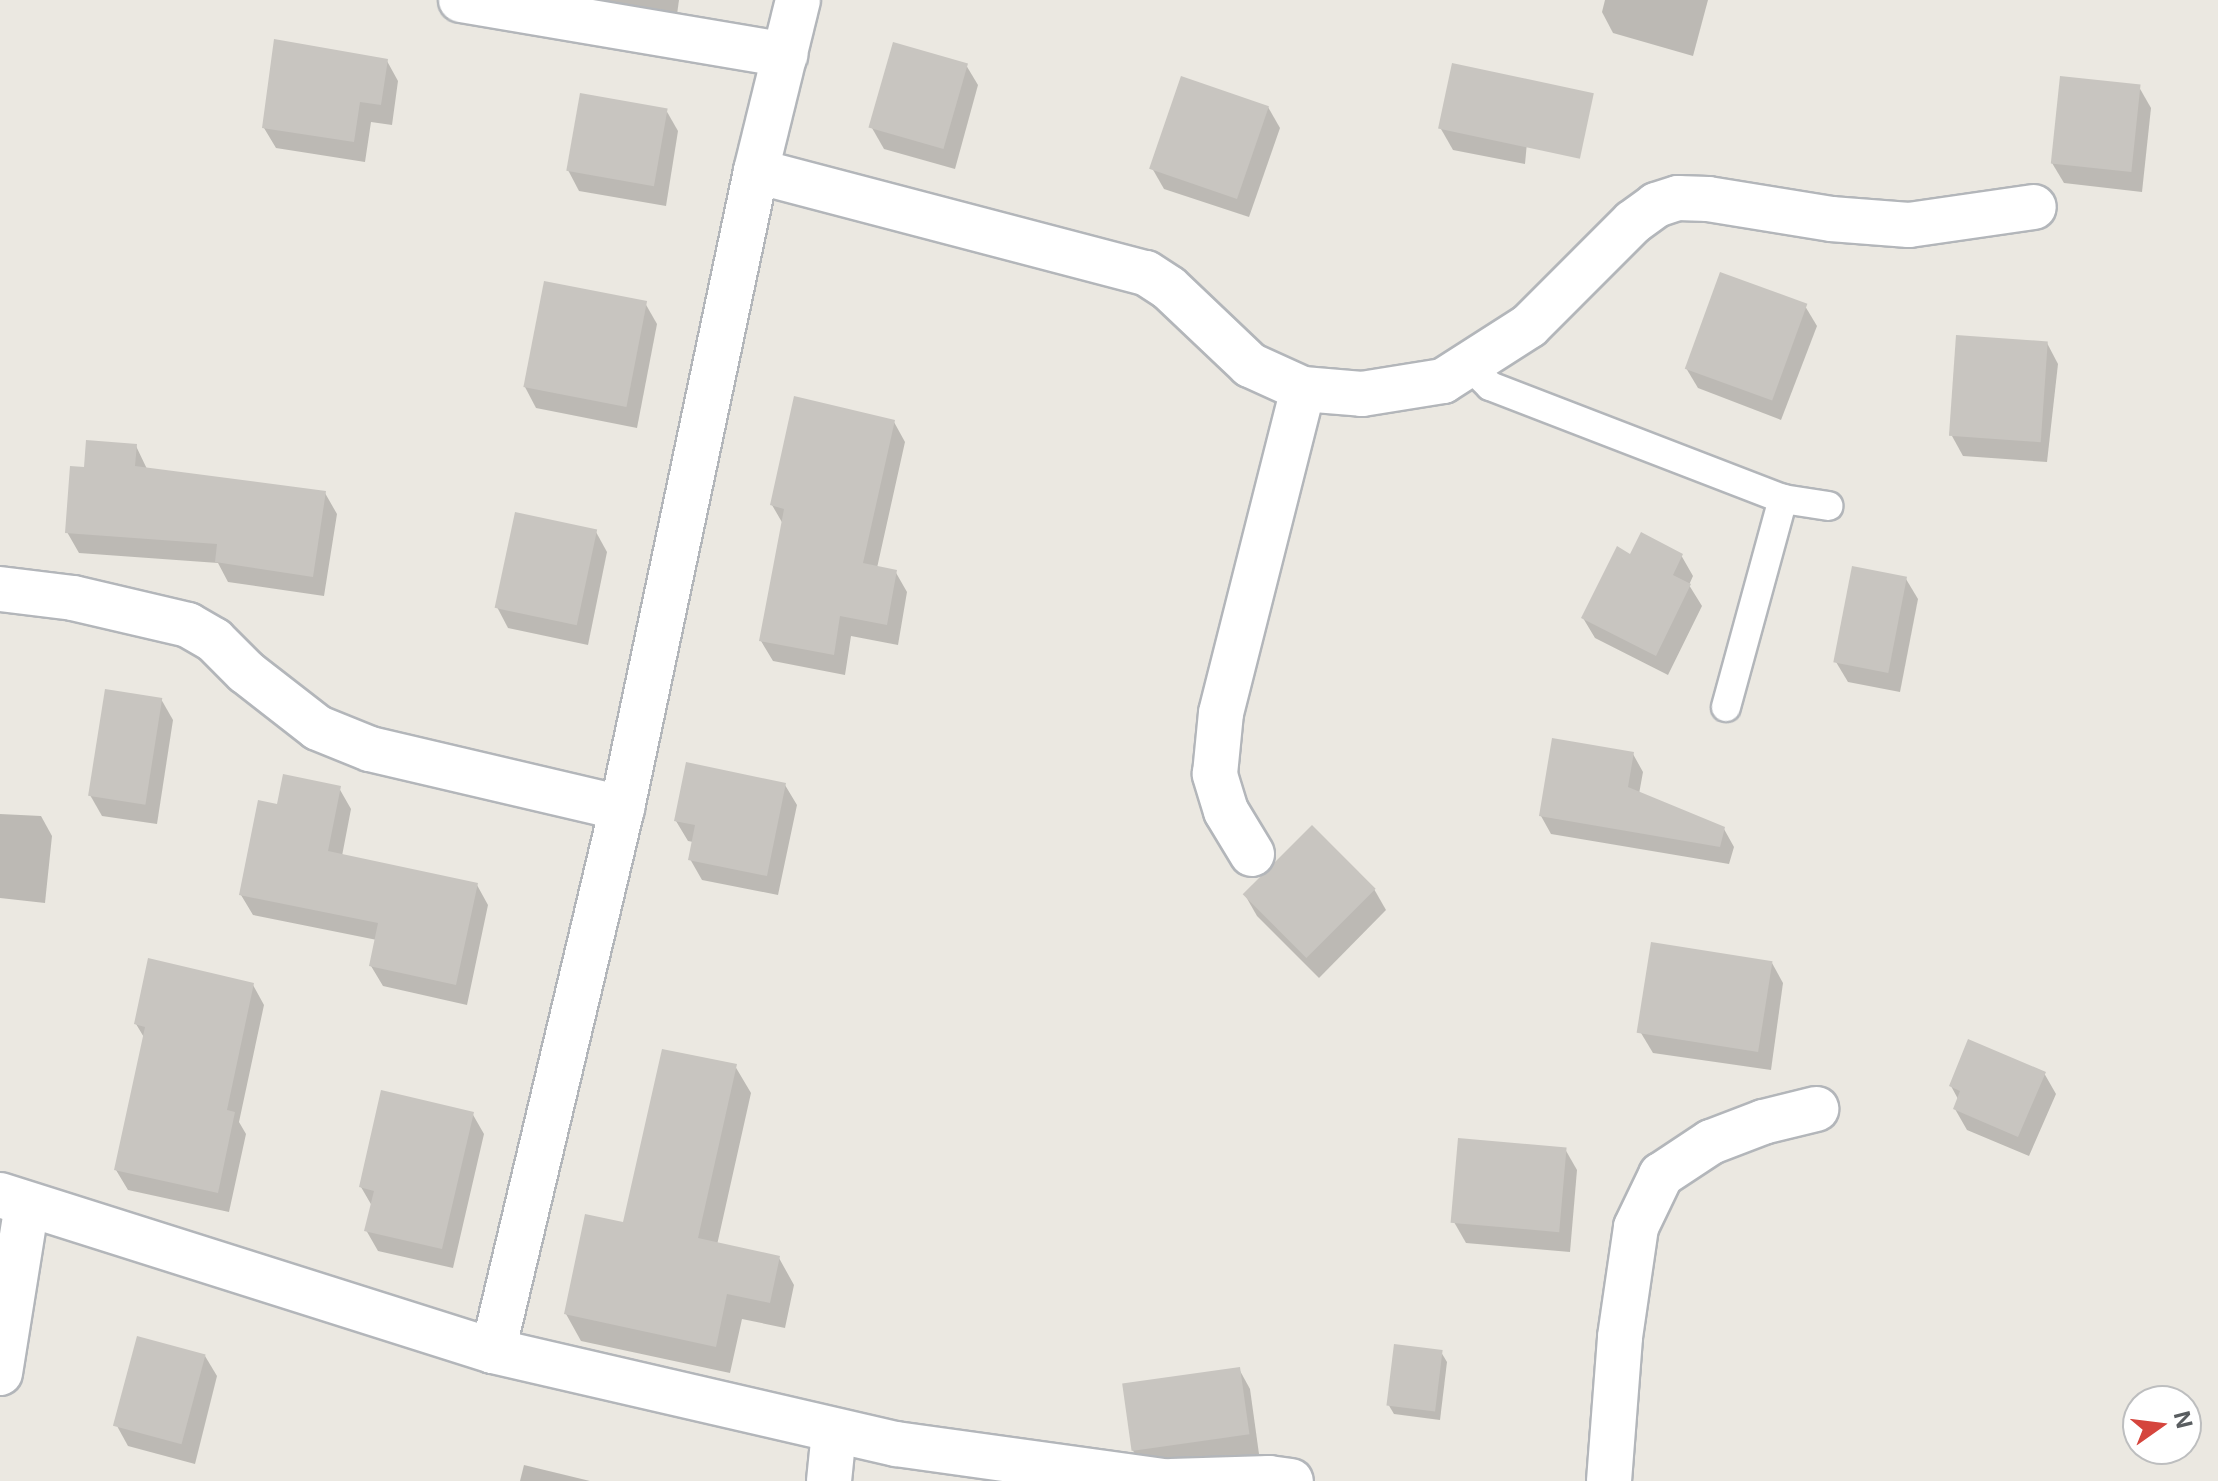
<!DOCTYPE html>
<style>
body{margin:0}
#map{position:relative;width:2218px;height:1481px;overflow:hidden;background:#ebe8e1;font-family:Inter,sans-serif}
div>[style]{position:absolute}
.shadow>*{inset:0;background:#0003}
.building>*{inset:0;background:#c8c5c0;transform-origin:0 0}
.roads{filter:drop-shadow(2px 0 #b3b6ba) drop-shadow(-2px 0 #b3b6ba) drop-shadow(0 2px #b3b6ba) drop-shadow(0 -2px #b3b6ba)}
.service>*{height:28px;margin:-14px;padding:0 14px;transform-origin:14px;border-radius:14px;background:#fff}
.minor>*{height:44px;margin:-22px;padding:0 22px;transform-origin:22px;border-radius:22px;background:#fff}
span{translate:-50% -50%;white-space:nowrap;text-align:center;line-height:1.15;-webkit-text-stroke:7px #fff;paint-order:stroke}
.north{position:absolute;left:2122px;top:1385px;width:80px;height:80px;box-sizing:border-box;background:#fff;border:2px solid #bdbebf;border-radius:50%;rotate:76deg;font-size:22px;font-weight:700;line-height:32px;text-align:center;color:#595d60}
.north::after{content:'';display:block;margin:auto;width:28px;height:36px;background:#d5453d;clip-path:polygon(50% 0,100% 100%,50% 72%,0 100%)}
</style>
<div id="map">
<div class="shadow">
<div style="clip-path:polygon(566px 0,679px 0,675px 29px)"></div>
<div style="clip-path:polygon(1605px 0,1708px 0,1693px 56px,1613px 33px,1602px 12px)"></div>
<div style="clip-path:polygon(387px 61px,398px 81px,392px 125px,371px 122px,365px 162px,276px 148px,264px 128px)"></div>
<div style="clip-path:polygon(966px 65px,978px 85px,955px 169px,884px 149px,872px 128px)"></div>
<div style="clip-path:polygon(2139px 87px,2151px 108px,2142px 192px,2064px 183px,2052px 163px)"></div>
<div style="clip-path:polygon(1531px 99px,1525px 164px,1453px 150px,1441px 129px)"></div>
<div style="clip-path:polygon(1268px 107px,1280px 128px,1249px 217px,1164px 189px,1152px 168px)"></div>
<div style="clip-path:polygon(666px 110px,678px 131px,666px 206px,579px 191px,568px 170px)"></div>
<div style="clip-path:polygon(645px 303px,657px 324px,637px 428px,536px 408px,525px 387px)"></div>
<div style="clip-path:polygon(1805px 306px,1817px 326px,1781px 420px,1698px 388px,1686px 368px)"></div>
<div style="clip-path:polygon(2047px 343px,2058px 364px,2047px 462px,1963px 456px,1952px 436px)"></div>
<div style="clip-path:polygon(894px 422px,905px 442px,877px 568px,895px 571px,907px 592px,898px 645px,851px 636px,845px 675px,773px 661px,761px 641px,783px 524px,772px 505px)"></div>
<div style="clip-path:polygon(136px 446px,147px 469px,325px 493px,337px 514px,324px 596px,228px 582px,218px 563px,79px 553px,67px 532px,86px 469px)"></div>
<div style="clip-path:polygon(596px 532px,607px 552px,588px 645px,508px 628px,497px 607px)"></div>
<div style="clip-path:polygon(1681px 555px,1693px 576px,1689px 585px,1702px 606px,1668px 675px,1595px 638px,1583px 618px)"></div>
<div style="clip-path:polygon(1906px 579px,1918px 599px,1900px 692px,1848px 682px,1836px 662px)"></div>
<div style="clip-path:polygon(161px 699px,173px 720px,157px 824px,102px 816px,90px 795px)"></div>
<div style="clip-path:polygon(1633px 754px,1643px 772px,1639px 794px,1724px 829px,1734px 847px,1729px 864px,1551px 834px,1541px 816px)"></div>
<div style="clip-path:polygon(785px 785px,797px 805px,778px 895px,702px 880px,690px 859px,693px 842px,688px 841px,676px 821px)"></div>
<div style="clip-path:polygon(339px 788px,351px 809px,342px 856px,477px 885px,488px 905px,467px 1005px,383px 986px,371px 966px,377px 940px,253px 915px,241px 895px,279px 806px)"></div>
<div style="clip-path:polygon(0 814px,41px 816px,52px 836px,45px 903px,0 898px)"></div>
<div style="clip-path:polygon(1374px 889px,1386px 910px,1319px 978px,1257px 916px,1245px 895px)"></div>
<div style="clip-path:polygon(1772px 963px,1783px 983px,1771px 1070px,1653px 1053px,1641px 1033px)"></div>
<div style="clip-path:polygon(253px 985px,264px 1005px,239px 1122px,246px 1134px,229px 1212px,128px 1190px,116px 1170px,145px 1039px,136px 1024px)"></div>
<div style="clip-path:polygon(735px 1066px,751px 1093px,717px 1245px,779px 1258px,794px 1285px,785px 1328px,742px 1319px,730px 1373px,581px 1341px,566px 1314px)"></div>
<div style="clip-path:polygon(2044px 1073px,2056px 1094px,2029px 1156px,1967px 1130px,1955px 1109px,1958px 1099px,1951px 1086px)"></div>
<div style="clip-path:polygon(472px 1113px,484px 1134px,453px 1268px,378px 1251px,366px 1230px,372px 1206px,361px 1187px)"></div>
<div style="clip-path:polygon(1565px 1149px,1577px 1170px,1570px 1252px,1466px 1243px,1454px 1222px)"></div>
<div style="clip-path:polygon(1441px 1352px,1447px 1362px,1440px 1420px,1394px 1414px,1388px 1404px)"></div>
<div style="clip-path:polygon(205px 1356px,217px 1376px,195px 1464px,128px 1446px,117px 1426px)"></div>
<div style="clip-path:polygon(1239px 1369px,1250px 1389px,1259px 1454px,1144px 1469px,1132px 1449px)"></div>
<div style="clip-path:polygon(524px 1465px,590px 1481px,520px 1481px)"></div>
</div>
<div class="building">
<div style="clip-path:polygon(274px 39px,388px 59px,381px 105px,360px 102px,354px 142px,262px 128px)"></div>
<div style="left:893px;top:42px;width:78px;height:89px;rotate:16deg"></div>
<div style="left:1452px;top:63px;width:145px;height:67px;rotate:12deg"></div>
<div style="left:1181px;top:76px;width:93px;height:98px;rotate:19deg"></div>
<div style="left:2060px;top:76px;width:81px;height:88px;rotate:6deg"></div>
<div style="left:580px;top:93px;width:89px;height:79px;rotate:10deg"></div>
<div style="left:1720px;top:272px;width:93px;height:103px;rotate:20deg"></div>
<div style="left:544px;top:281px;width:105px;height:108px;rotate:11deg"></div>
<div style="left:1956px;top:335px;width:92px;height:101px;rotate:4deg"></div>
<div style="clip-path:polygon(794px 396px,895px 420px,863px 563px,897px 570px,887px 625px,840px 616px,834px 655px,759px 641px,784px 509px,770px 505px)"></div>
<div style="clip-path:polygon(86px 440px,137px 444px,135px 466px,326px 491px,313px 577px,215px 562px,217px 544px,65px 533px,70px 466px,84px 467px)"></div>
<div style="left:515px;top:512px;width:84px;height:98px;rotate:12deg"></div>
<div style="clip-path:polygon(1641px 532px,1683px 554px,1673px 575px,1691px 584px,1656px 656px,1581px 618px,1617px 546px,1630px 554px)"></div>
<div style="left:1852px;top:566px;width:56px;height:98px;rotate:11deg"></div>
<div style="left:105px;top:689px;width:58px;height:108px;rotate:9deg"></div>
<div style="clip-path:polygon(1552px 738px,1634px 752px,1628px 787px,1725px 827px,1720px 847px,1539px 816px)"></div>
<div style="clip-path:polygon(686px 762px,786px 783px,767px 876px,688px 860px,695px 825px,674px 821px)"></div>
<div style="clip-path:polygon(283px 774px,341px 786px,328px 851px,478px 883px,456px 985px,369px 966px,378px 923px,239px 895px,258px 800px,277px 804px)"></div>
<div style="left:1312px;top:825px;width:90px;height:98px;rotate:45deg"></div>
<div style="left:1651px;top:942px;width:123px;height:92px;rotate:9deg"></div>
<div style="clip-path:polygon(148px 958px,254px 983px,227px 1110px,235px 1112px,218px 1193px,114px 1170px,145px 1027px,134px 1024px)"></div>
<div style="clip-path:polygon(1968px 1039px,2046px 1072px,2018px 1137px,1953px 1109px,1960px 1091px,1949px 1086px)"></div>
<div style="clip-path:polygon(662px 1049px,737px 1064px,698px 1238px,780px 1256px,770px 1303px,727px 1294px,716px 1347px,564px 1314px,585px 1214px,623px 1222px)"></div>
<div style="clip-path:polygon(381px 1090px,474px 1112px,442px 1249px,364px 1231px,374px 1191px,359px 1187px)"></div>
<div style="left:1458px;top:1138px;width:109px;height:85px;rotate:5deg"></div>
<div style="left:137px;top:1336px;width:71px;height:93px;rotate:15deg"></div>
<div style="left:1394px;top:1344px;width:49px;height:62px;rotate:7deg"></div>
<div style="left:1240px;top:1367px;width:68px;height:119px;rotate:82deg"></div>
</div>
<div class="roads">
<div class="service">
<div style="left:1469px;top:365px;width:30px;rotate:45deg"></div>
<div style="left:1490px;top:386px;width:314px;rotate:21.1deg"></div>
<div style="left:1783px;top:499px;width:46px;rotate:8.8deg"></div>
<div style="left:1726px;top:707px;width:216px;rotate:-74.7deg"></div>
</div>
<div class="minor">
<div style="left:461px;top:0;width:329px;rotate:9.6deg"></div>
<div style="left:756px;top:171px;width:403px;rotate:14.7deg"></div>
<div style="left:1146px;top:273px;width:27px;rotate:33deg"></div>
<div style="left:1169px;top:288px;width:112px;rotate:43.5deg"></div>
<div style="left:1250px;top:365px;width:58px;rotate:24.4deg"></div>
<div style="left:1303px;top:389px;width:59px;rotate:4.8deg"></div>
<div style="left:1362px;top:394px;width:82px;rotate:-9.1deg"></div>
<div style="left:1443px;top:381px;width:102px;rotate:-32.6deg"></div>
<div style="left:1529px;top:326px;width:147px;rotate:-45deg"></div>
<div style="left:1633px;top:222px;width:29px;rotate:-36deg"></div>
<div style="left:1656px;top:205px;width:23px;rotate:-18deg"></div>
<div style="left:1678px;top:198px;width:30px;rotate:2deg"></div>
<div style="left:1708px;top:199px;width:125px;rotate:9.2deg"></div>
<div style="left:1831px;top:219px;width:78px;rotate:4.4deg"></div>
<div style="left:1909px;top:225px;width:126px;rotate:-8.2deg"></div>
<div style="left:0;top:589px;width:74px;rotate:7deg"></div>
<div style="left:73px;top:598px;width:118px;rotate:13.2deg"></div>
<div style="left:188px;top:625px;width:30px;rotate:30deg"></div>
<div style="left:214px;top:640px;width:45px;rotate:45deg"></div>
<div style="left:246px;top:672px;width:91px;rotate:37.9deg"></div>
<div style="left:318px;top:728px;width:56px;rotate:22deg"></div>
<div style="left:370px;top:749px;width:259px;rotate:13.2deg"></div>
<div style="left:1252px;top:854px;width:50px;rotate:-121.2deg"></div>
<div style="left:1226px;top:811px;width:39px;rotate:-107deg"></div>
<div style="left:1215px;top:774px;width:61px;rotate:-84.4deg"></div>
<div style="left:1221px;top:713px;width:334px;rotate:-75.8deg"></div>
<div style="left:0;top:1195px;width:517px;rotate:17.56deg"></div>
<div style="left:493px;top:1351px;width:414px;rotate:13deg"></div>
<div style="left:896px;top:1444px;width:270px;rotate:7.9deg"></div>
<div style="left:493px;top:1351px;width:558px;rotate:-76.64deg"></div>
<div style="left:622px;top:808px;width:651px;rotate:-78.12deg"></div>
<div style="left:756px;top:171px;width:176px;rotate:-76.2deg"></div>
<div style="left:0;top:1373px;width:170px;rotate:-80.9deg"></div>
<div style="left:829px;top:1481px;width:49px;rotate:-84.2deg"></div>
<div style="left:1171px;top:1481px;width:98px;rotate:-1.8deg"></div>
<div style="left:1269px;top:1478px;width:22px;rotate:8deg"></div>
<div style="left:1609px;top:1481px;width:144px;rotate:-85.6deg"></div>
<div style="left:1620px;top:1337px;width:111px;rotate:-81.7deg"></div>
<div style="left:1636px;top:1227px;width:58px;rotate:-64.3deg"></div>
<div style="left:1661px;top:1175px;width:60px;rotate:-33.4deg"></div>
<div style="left:1711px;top:1142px;width:56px;rotate:-21deg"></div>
<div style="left:1763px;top:1122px;width:55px;rotate:-13.8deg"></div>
</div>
</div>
<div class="north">N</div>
</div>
